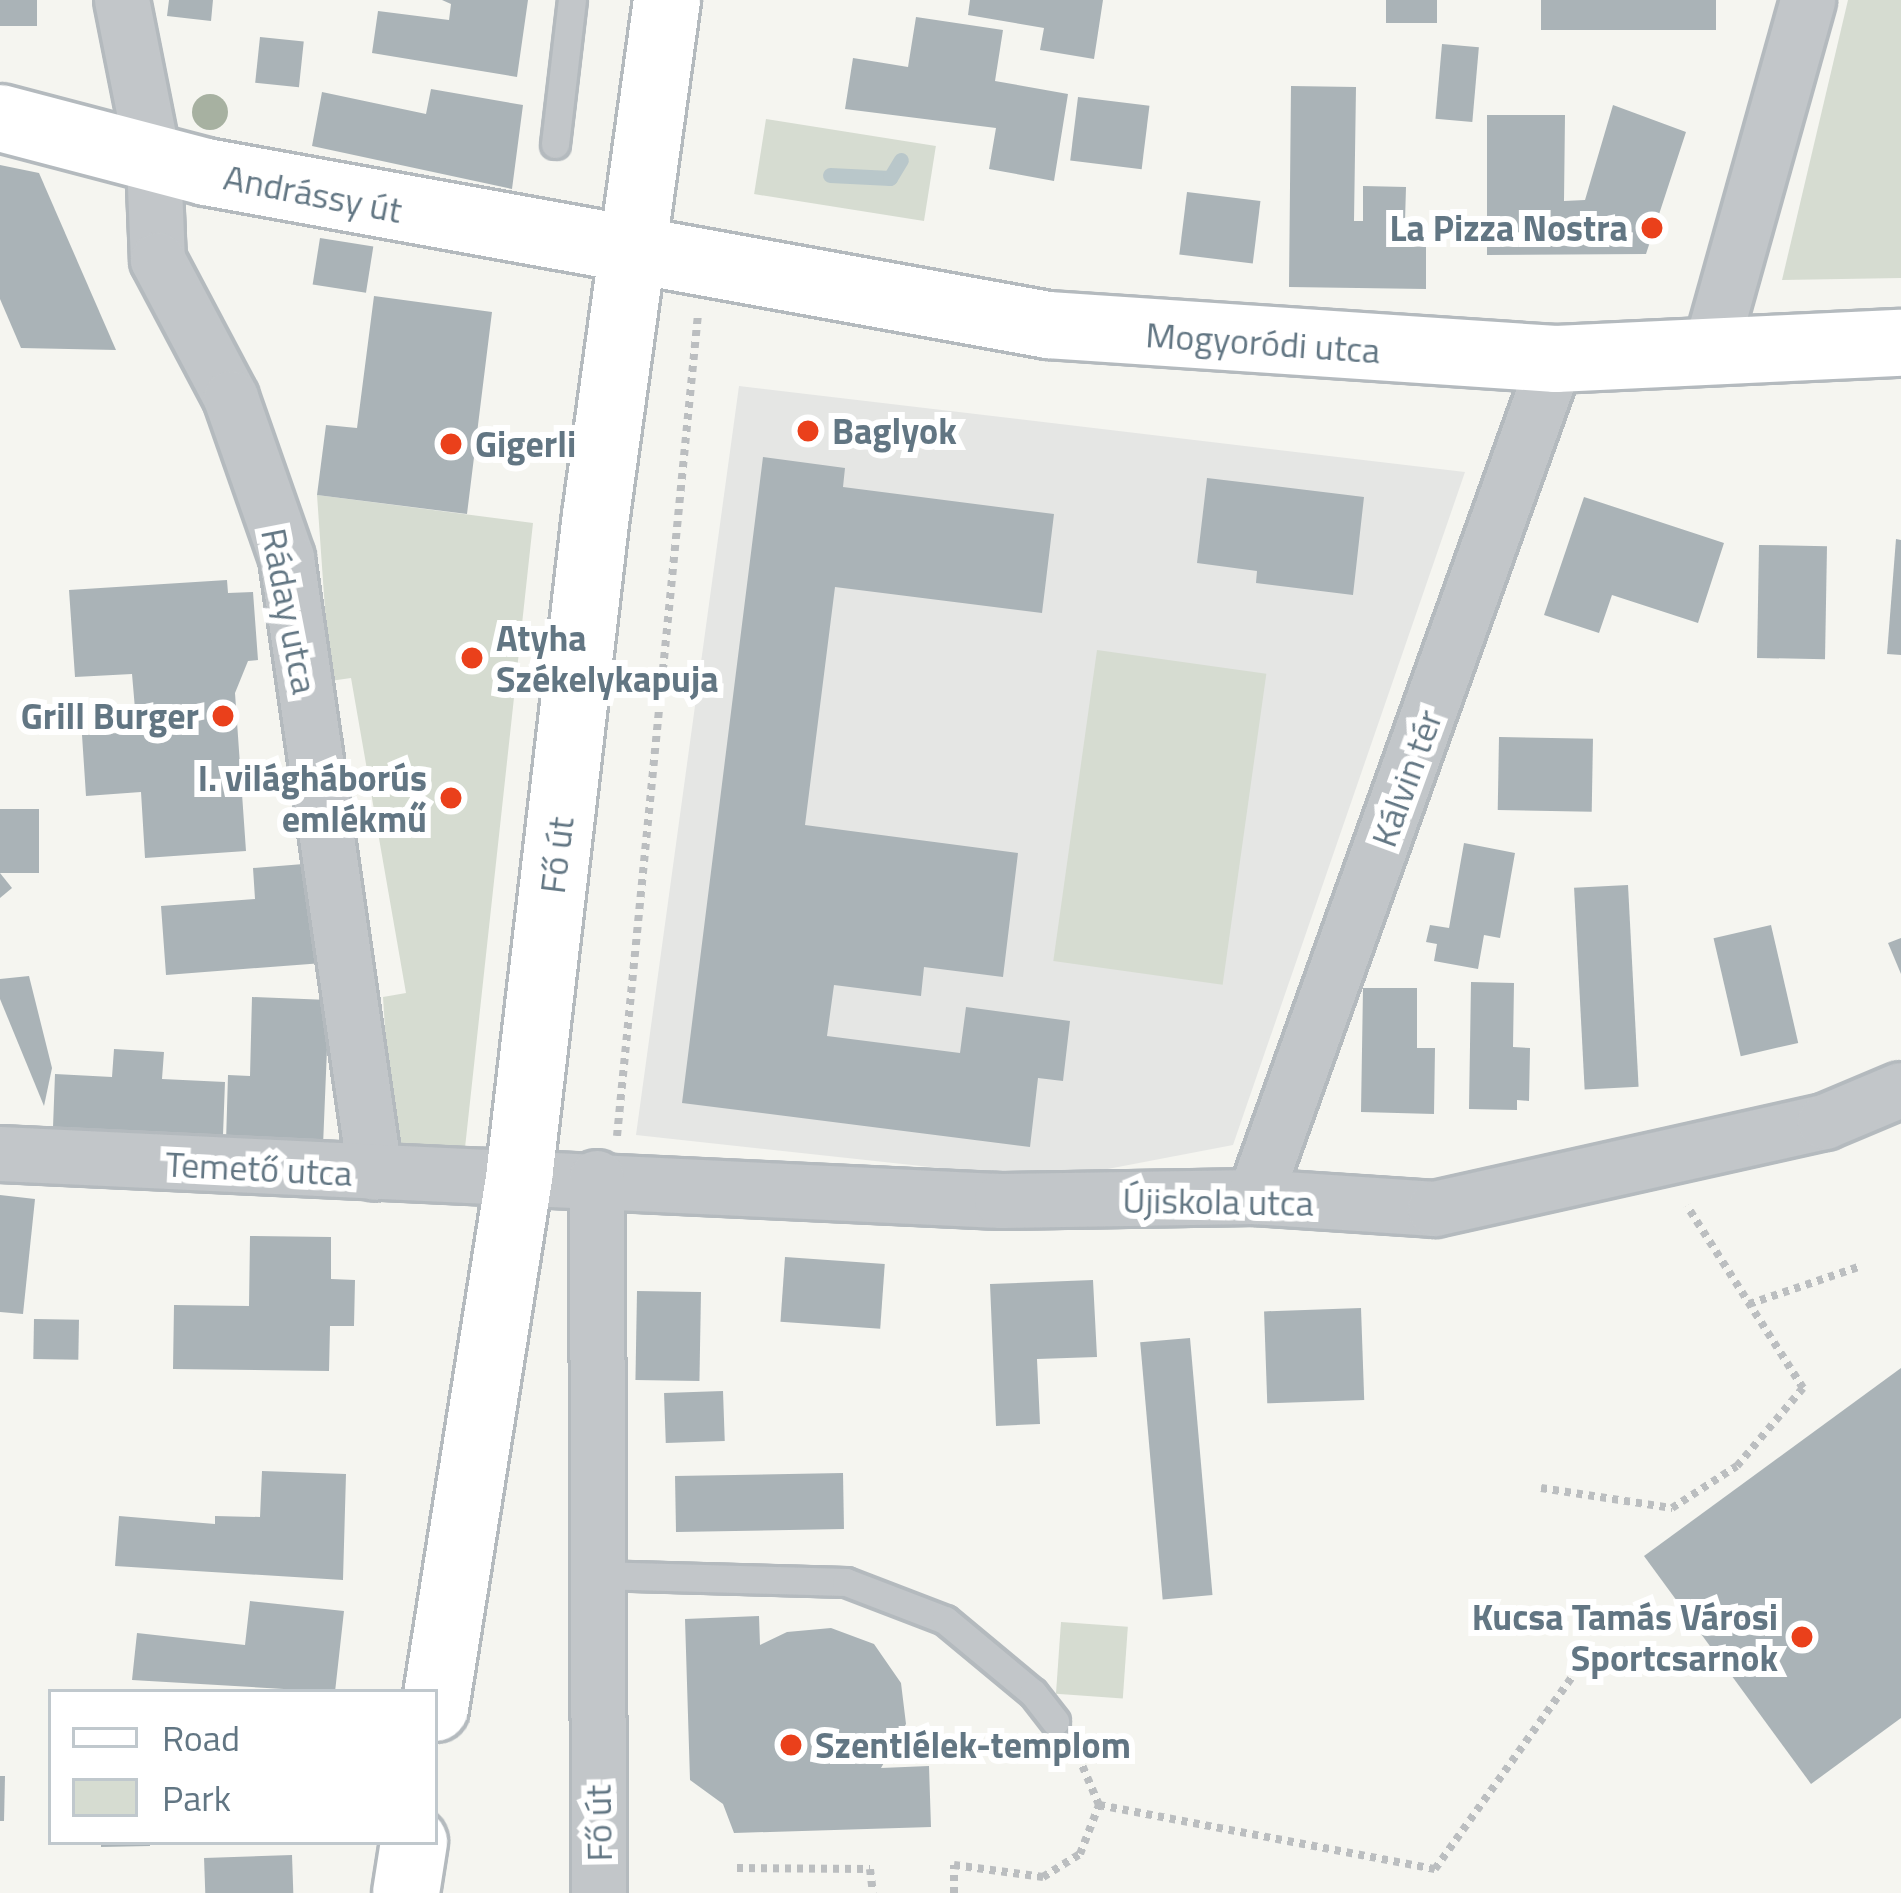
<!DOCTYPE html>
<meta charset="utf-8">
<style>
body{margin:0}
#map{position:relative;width:1901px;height:1893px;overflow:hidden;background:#f5f5f0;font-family:"Titillium Web",sans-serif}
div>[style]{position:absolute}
.built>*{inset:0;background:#e5e6e4}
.green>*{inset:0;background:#d6dcd1;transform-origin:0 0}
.stream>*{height:15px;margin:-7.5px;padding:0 7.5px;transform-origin:7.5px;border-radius:7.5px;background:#b9c7ca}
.building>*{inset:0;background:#aab3b7;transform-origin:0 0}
.path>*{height:8px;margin-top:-4px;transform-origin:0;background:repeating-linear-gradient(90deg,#bbbec0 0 6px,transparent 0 12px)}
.roads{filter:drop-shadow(3px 0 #b4babe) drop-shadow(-3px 0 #b4babe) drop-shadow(0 3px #b4babe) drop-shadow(0 -3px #b4babe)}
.lane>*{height:27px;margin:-13.5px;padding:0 13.5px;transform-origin:13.5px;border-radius:13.5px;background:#c2c6c9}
.street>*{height:54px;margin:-27px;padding:0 27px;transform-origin:27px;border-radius:27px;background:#c2c6c9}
.secondary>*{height:66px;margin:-33px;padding:0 33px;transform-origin:33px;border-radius:33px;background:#fff}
.trees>*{width:36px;height:36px;margin:-18px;border-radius:50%;background:#a7b1a1}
.dots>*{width:33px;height:33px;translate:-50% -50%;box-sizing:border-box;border:6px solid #fff;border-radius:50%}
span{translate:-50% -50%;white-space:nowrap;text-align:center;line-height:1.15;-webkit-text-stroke:12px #fff;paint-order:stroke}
.street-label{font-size:36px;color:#627683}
.poi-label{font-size:36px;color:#627683;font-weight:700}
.right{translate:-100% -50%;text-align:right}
.left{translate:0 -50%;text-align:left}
.legend{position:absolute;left:48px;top:1689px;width:390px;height:156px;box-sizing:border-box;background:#fff;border:3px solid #c0c8cd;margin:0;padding:15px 21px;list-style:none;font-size:36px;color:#627683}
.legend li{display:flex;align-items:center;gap:24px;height:60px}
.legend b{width:60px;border:3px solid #c0c8cd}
</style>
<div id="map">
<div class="built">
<div style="clip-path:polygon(739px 386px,1465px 472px,1233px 1145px,1050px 1180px,636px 1135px)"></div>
</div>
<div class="green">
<div style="clip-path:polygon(1848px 0,1901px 0,1901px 278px,1782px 280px)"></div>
<div style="left:766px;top:119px;width:172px;height:76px;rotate:9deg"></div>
<div style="clip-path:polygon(317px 495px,533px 523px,464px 1157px,393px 1156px,383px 997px,406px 993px,351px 678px,330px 681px)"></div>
<div style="left:1097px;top:650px;width:171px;height:314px;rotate:8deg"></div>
<div style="left:1061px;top:1622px;width:67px;height:72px;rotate:4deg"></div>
</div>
<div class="stream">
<div style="left:830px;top:175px;width:60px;rotate:2.9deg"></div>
<div style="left:890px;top:178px;width:21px;rotate:-59deg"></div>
</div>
<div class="building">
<div style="left:0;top:0;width:37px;height:26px"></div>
<div style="clip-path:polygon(169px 0,213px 0,211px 21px,167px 16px)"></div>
<div style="clip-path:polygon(442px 0,528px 0,517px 77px,372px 53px,378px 11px,449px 20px,451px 4px)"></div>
<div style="clip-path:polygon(970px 0,1103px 0,1094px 59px,1040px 50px,1044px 28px,968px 15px)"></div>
<div style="left:1386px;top:0;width:51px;height:23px"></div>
<div style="left:1541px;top:0;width:175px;height:30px"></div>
<div style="clip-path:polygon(916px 17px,1003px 30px,995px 81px,1068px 94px,1054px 181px,989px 169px,996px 128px,845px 109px,853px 58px,908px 67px)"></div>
<div style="left:260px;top:37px;width:44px;height:46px;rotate:6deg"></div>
<div style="left:1442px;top:44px;width:37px;height:75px;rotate:5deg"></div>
<div style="clip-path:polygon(1291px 86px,1356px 87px,1354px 221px,1363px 221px,1363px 186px,1406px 187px,1405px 222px,1426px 222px,1426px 289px,1289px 287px)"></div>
<div style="clip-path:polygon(431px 89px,523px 105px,512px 189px,312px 146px,322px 92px,426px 114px)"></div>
<div style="left:1078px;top:97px;width:72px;height:64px;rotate:7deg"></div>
<div style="clip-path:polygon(1613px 105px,1686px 132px,1646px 254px,1487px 255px,1487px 115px,1565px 115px,1564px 201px,1585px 200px)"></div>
<div style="clip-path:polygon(0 165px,39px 173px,116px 350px,21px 348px,0 299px)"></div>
<div style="left:1187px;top:192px;width:74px;height:63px;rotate:7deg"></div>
<div style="left:320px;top:238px;width:54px;height:47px;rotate:9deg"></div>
<div style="clip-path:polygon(374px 296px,492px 312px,467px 514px,317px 495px,326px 425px,357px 428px)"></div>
<div style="clip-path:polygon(763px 457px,845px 468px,843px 487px,1054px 514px,1042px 613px,835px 587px,805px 825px,1018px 853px,1003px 977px,924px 967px,921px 996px,834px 985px,827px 1036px,960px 1053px,966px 1007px,1070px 1021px,1063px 1081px,1038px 1078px,1030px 1147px,682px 1103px)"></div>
<div style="clip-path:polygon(1207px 478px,1364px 497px,1353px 595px,1256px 583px,1257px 571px,1197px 563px)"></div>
<div style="clip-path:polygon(1584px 497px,1724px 543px,1698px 623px,1612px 595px,1599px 633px,1544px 615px)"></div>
<div style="clip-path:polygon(1896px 539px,1901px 540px,1901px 655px,1887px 654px)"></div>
<div style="left:1759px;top:545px;width:68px;height:113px;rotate:1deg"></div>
<div style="clip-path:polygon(227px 580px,228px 593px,253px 592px,258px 660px,248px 661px,235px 693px,246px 851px,145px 858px,141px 792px,86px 796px,82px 735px,137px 732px,132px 674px,75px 677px,69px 590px)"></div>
<div style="left:1499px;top:737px;width:94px;height:73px;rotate:1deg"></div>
<div style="left:0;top:809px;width:39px;height:64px"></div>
<div style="clip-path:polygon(1464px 843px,1515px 853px,1500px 938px,1484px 935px,1478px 969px,1434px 961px,1437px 944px,1426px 942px,1430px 925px,1449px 928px)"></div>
<div style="clip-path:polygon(316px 863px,323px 963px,166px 975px,161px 906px,255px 899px,253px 868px)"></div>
<div style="clip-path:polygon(0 873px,12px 888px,0 898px)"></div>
<div style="left:1628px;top:885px;width:202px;height:54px;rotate:87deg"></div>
<div style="left:1771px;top:925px;width:121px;height:59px;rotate:77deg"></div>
<div style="clip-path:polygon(1901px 938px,1901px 974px,1888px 943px)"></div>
<div style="clip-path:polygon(29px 976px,52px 1068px,44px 1106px,0 999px,0 979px)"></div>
<div style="clip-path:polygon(1471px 982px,1514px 983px,1513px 1047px,1530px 1048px,1529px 1101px,1517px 1100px,1517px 1110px,1469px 1109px)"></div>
<div style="clip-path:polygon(1363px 988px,1417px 988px,1417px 1048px,1435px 1048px,1434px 1114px,1361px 1112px)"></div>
<div style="clip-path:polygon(252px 997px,329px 1000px,323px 1146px,226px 1142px,228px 1075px,250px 1076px)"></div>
<div style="clip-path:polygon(114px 1049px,164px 1052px,162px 1079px,225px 1082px,223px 1135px,53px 1127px,55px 1074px,112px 1077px)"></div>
<div style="clip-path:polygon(0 1195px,35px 1199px,23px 1314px,0 1312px)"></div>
<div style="clip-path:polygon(250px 1236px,331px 1237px,331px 1279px,355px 1280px,354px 1326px,330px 1326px,329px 1371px,173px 1369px,174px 1305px,249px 1306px)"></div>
<div style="left:785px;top:1257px;width:100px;height:65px;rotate:4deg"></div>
<div style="clip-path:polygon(1093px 1280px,1097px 1357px,1037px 1359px,1040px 1424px,996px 1426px,990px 1284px)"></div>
<div style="left:637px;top:1291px;width:64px;height:89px;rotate:1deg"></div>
<div style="left:1361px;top:1308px;width:92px;height:97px;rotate:88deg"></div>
<div style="left:34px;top:1319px;width:45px;height:40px;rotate:1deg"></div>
<div style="left:1190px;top:1338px;width:258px;height:50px;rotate:85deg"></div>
<div style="clip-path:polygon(1901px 1368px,1901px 1718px,1811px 1784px,1644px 1556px)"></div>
<div style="left:723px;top:1391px;width:50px;height:59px;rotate:88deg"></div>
<div style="clip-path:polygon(262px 1471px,346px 1474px,343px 1580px,115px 1566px,119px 1516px,215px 1524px,215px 1516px,260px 1517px)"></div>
<div style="left:843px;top:1473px;width:56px;height:168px;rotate:89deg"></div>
<div style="clip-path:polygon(250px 1601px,344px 1611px,335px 1692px,132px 1680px,137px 1633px,245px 1645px)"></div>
<div style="clip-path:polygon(759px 1616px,760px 1645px,787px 1632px,831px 1628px,874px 1644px,901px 1683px,906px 1724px,881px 1768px,929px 1766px,931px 1827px,734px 1833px,723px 1804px,690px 1780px,685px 1619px)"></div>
<div style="clip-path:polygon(0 1776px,5px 1776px,4px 1821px,0 1821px)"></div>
<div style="clip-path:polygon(101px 1842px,150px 1842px,150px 1846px,101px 1847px)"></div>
<div style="left:292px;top:1855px;width:38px;height:88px;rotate:88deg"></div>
</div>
<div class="path">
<div style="left:617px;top:1136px;width:825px;rotate:-84.37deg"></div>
<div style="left:1749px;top:1304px;width:115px;rotate:-18.7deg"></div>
<div style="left:1541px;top:1488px;width:133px;rotate:8.7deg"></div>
<div style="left:1672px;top:1508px;width:77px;rotate:-32.9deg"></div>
<div style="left:1737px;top:1466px;width:102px;rotate:-49.8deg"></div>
<div style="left:1803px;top:1388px;width:216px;rotate:-122.5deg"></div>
<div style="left:1099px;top:1805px;width:342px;rotate:10.8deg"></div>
<div style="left:1435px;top:1869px;width:236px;rotate:-54.5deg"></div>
<div style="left:737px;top:1868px;width:133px;rotate:0.4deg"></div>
<div style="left:870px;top:1869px;width:24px;rotate:83deg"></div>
<div style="left:954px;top:1893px;width:28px;rotate:-90deg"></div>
<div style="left:954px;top:1865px;width:90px;rotate:7.7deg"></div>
<div style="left:1043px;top:1877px;width:44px;rotate:-31.9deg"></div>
<div style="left:1080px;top:1854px;width:53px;rotate:-68.8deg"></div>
<div style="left:1099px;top:1805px;width:64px;rotate:-113deg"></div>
</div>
<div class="roads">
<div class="lane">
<div style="left:555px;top:144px;width:145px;rotate:-83.3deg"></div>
<div style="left:596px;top:1575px;width:250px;rotate:1.6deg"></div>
<div style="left:846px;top:1582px;width:106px;rotate:21deg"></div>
<div style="left:945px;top:1620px;width:114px;rotate:39.7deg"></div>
<div style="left:1033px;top:1693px;width:36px;rotate:52deg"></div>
</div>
<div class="street">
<div style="left:122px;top:0;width:165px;rotate:78.8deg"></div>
<div style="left:154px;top:162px;width:98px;rotate:87.7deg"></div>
<div style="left:158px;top:260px;width:156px;rotate:62.1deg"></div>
<div style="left:231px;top:398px;width:170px;rotate:70.7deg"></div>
<div style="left:287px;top:558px;width:621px;rotate:81.86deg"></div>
<div style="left:1710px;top:352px;width:365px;rotate:-74.4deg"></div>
<div style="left:0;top:1154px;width:1003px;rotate:2.69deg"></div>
<div style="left:1002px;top:1201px;width:253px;rotate:-0.9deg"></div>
<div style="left:1255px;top:1197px;width:180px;rotate:3.8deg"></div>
<div style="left:1435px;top:1209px;width:400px;rotate:-12.6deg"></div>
<div style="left:1825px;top:1122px;width:82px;rotate:-22.8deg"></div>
<div style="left:597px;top:1178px;width:715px;rotate:89.84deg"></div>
<div style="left:1255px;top:1197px;width:890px;rotate:-70.24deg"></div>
</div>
<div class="secondary">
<div style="left:0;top:118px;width:213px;rotate:14.7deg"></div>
<div style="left:206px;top:172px;width:856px;rotate:10.3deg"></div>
<div style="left:1048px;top:325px;width:509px;rotate:3.83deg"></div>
<div style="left:1556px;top:359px;width:345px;rotate:-2.7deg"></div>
<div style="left:435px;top:1708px;width:537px;rotate:-80.99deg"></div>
<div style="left:519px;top:1178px;width:667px;rotate:-83.38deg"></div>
<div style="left:596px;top:515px;width:520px;rotate:-82.15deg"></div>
<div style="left:406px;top:1893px;width:52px;rotate:-81.1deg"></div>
</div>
</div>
<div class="trees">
<div style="left:210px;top:112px"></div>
</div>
<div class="dots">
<div style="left:1652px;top:228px;background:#ea401b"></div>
<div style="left:808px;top:431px;background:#ea401b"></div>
<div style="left:451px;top:444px;background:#ea401b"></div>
<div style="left:472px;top:658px;background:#ea401b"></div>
<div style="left:223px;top:716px;background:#ea401b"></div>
<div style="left:451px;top:798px;background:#ea401b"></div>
<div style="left:1802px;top:1637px;background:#ea401b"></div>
<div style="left:791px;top:1745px;background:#ea401b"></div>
</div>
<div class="street-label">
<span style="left:313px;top:193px;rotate:11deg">Andrássy út</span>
<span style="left:1263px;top:342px;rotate:4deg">Mogyoródi utca</span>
<span style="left:290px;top:611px;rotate:79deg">Ráday utca</span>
<span style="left:1406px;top:778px;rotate:-70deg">Kálvin tér</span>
<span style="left:556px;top:855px;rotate:-83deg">Fő út</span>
<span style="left:259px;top:1168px;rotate:3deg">Temető utca</span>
<span style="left:1218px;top:1201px;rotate:1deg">Újiskola utca</span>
<span style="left:598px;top:1823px;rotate:-91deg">Fő út</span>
</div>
<div class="poi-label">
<span class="right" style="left:1628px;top:228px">La Pizza Nostra</span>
<span class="left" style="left:832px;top:431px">Baglyok</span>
<span class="left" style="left:475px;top:444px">Gigerli</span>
<span class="left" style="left:496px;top:658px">Atyha<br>Székelykapuja</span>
<span class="right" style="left:199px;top:716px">Grill Burger</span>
<span class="right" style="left:427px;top:798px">I. világháborús<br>emlékmű</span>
<span class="right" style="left:1778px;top:1637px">Kucsa Tamás Városi<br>Sportcsarnok</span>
<span class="left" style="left:815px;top:1745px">Szentlélek-templom</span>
</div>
<ul class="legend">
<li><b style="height:15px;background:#fff"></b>Road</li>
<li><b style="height:33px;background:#d6dcd1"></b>Park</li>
</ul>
</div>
